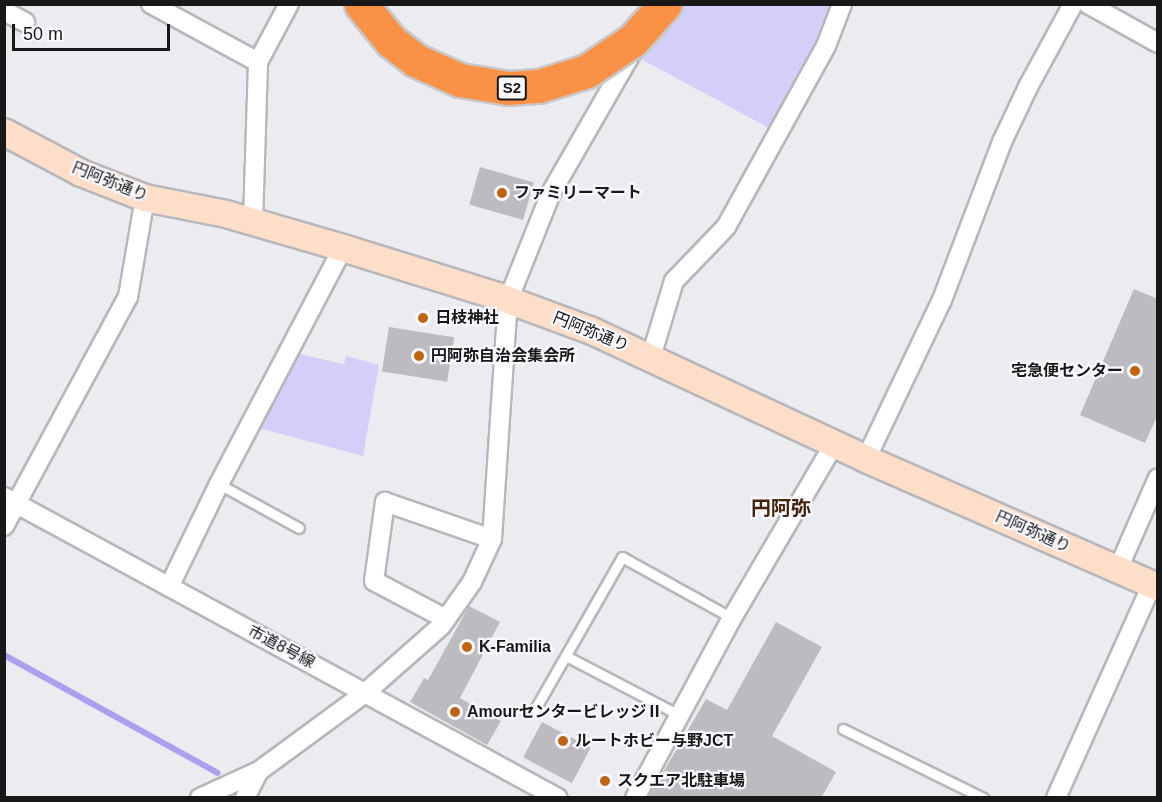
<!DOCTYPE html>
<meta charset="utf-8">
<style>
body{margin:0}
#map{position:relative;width:1162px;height:802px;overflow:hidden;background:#ebebf0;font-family:Arial,"Noto Sans JP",sans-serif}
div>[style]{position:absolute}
.green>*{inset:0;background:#d3cff9}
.stream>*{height:6px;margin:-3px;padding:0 3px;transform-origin:3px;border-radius:3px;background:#ab9fee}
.building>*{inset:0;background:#bcbbc0;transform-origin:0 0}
.roads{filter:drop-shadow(2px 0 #b7b7bb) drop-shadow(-2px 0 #b7b7bb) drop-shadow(0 2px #b7b7bb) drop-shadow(0 -2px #b7b7bb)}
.lane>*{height:9px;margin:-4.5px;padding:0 4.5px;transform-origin:4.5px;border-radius:4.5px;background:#fff}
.street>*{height:18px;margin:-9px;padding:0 9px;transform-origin:9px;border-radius:9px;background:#fff}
.secondary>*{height:26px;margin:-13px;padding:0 13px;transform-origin:13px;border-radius:13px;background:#fddec8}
.bridges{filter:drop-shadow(2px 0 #c8c8c8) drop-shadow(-2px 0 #c8c8c8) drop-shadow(0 2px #c8c8c8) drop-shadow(0 -2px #c8c8c8)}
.highway-bridge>*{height:33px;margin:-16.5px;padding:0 16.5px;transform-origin:16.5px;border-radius:16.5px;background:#f99247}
.dots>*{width:16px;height:16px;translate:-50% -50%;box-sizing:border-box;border:3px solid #f9f8fd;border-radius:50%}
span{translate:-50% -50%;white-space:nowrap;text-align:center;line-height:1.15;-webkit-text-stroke:4.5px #f9f8fd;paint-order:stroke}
.shield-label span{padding:2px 4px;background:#f9f8fd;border:2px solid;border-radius:4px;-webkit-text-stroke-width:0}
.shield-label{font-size:15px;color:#181819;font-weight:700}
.street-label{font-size:16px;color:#181819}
.poi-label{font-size:16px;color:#181819;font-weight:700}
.left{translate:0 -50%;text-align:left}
.right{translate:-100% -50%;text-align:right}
.quarter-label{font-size:20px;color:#45240d;font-weight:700}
.frame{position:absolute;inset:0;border:6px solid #181819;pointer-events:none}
.scale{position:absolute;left:12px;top:24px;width:158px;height:27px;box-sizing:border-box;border:3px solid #181819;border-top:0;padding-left:8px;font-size:18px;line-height:21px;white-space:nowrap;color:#181819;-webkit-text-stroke:4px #f9f8fd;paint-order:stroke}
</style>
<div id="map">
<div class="green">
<div style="clip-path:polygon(670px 5px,831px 5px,816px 42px,769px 128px,641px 59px)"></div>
<div style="clip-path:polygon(299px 354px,344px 364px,346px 356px,379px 365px,363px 456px,259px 428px)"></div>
</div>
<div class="stream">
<div style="left:4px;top:655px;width:244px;rotate:28.9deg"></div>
</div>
<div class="building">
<div style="left:480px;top:167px;width:56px;height:39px;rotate:16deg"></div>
<div style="clip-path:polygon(1134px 289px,1158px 299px,1158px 414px,1145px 443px,1080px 415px)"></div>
<div style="left:389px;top:327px;width:66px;height:45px;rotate:9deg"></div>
<div style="clip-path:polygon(469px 606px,500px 622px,460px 698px,501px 721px,487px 745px,410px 702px,424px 678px,428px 680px)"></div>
<div style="clip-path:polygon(776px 622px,822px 647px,772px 736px,836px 772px,821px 798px,648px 798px,706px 699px,727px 710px)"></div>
<div style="left:542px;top:722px;width:55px;height:40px;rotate:28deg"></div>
</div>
<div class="roads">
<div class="lane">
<div style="left:219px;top:484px;width:91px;rotate:28.8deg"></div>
<div style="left:566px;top:656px;width:127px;rotate:27.6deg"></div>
<div style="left:535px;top:709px;width:175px;rotate:-60.2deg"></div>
<div style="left:622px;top:557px;width:126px;rotate:29deg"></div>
<div style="left:843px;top:729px;width:156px;rotate:26.2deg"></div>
</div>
<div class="street">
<div style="left:151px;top:4px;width:122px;rotate:28.5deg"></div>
<div style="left:1088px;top:4px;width:80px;rotate:29.1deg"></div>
<div style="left:4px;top:11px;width:24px;rotate:28deg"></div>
<div style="left:253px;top:222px;width:160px;rotate:-88.2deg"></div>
<div style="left:258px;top:62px;width:66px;rotate:-61.9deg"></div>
<div style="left:651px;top:357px;width:79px;rotate:-73.2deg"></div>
<div style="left:674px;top:281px;width:75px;rotate:-46.1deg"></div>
<div style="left:726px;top:227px;width:207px;rotate:-61.1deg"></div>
<div style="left:826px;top:46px;width:45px;rotate:-69.1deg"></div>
<div style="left:866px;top:459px;width:176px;rotate:-64.5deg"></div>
<div style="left:942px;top:300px;width:169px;rotate:-69.2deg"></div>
<div style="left:1002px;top:142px;width:61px;rotate:-64.7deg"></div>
<div style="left:1028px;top:87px;width:94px;rotate:-61.5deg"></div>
<div style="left:4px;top:497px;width:630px;rotate:28.52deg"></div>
<div style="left:4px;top:526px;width:260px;rotate:-61.6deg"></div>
<div style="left:128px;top:297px;width:100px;rotate:-80.3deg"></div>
<div style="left:1118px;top:569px;width:99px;rotate:-66.3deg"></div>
<div style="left:169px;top:587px;width:114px;rotate:-64.1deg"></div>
<div style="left:219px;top:484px;width:267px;rotate:-62.3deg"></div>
<div style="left:446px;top:619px;width:81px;rotate:-152.2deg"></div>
<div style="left:374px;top:581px;width:80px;rotate:-82.1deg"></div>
<div style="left:385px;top:502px;width:113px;rotate:19.1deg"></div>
<div style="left:200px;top:798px;width:65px;rotate:-24.6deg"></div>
<div style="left:259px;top:771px;width:132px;rotate:-36.3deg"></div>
<div style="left:365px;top:693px;width:101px;rotate:-41.4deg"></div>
<div style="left:441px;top:626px;width:54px;rotate:-54.8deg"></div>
<div style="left:472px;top:582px;width:47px;rotate:-65.1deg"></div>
<div style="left:492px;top:539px;width:227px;rotate:-86.2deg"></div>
<div style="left:507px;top:312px;width:25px;rotate:-76deg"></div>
<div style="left:513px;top:288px;width:102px;rotate:-68.2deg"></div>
<div style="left:551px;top:193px;width:168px;rotate:-60.1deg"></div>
<div style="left:245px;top:798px;width:30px;rotate:-63deg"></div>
<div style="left:635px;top:798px;width:204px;rotate:-61.7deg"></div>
<div style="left:732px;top:618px;width:202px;rotate:-59.6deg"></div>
<div style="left:1056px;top:798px;width:235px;rotate:-65.8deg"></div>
</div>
<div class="secondary">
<div style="left:4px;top:132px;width:87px;rotate:28deg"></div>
<div style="left:81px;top:173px;width:69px;rotate:21.3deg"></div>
<div style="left:145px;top:198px;width:83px;rotate:11.2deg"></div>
<div style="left:226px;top:214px;width:122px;rotate:16.2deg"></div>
<div style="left:343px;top:248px;width:164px;rotate:17.3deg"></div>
<div style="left:500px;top:297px;width:98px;rotate:20.3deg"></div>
<div style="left:592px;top:331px;width:302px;rotate:25deg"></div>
<div style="left:866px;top:459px;width:319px;rotate:23.7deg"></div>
</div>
</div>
<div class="bridges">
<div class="highway-bridge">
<div style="left:361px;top:4px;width:48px;rotate:51deg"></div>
<div style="left:391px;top:41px;width:31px;rotate:38deg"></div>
<div style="left:415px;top:60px;width:49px;rotate:24deg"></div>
<div style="left:460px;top:80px;width:49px;rotate:9.5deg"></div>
<div style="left:508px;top:88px;width:31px;rotate:-4deg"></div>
<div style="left:539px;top:86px;width:50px;rotate:-17.4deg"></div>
<div style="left:587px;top:71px;width:55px;rotate:-34deg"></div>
<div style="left:633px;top:40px;width:48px;rotate:-48.4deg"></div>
</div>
</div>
<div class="dots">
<div style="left:502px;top:193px;background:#c06312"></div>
<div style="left:423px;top:318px;background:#c06312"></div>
<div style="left:419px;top:356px;background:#c06312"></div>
<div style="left:1135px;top:371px;background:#c06312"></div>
<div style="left:467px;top:647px;background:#c06312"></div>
<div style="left:455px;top:712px;background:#c06312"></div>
<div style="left:563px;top:741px;background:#c06312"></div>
<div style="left:605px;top:781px;background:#c06312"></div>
</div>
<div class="shield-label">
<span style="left:512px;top:88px">S2</span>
</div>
<div class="street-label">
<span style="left:110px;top:182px;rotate:22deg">円阿弥通り</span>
<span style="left:591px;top:332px;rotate:22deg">円阿弥通り</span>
<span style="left:1033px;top:532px;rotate:24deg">円阿弥通り</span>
<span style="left:281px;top:647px;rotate:28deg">市道8号線</span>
</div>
<div class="poi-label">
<span class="left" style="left:514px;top:193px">ファミリーマート</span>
<span class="left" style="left:435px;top:318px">日枝神社</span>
<span class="left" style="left:431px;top:356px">円阿弥自治会集会所</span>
<span class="right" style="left:1123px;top:371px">宅急便センター</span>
<span class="left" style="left:479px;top:647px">K-Familia</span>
<span class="left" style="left:467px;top:712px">AmourセンタービレッジⅡ</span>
<span class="left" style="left:575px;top:741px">ルートホビー与野JCT</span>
<span class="left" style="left:617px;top:781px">スクエア北駐車場</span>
</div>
<div class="quarter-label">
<span style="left:781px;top:508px">円阿弥</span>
</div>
<div class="frame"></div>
<div class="scale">50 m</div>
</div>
